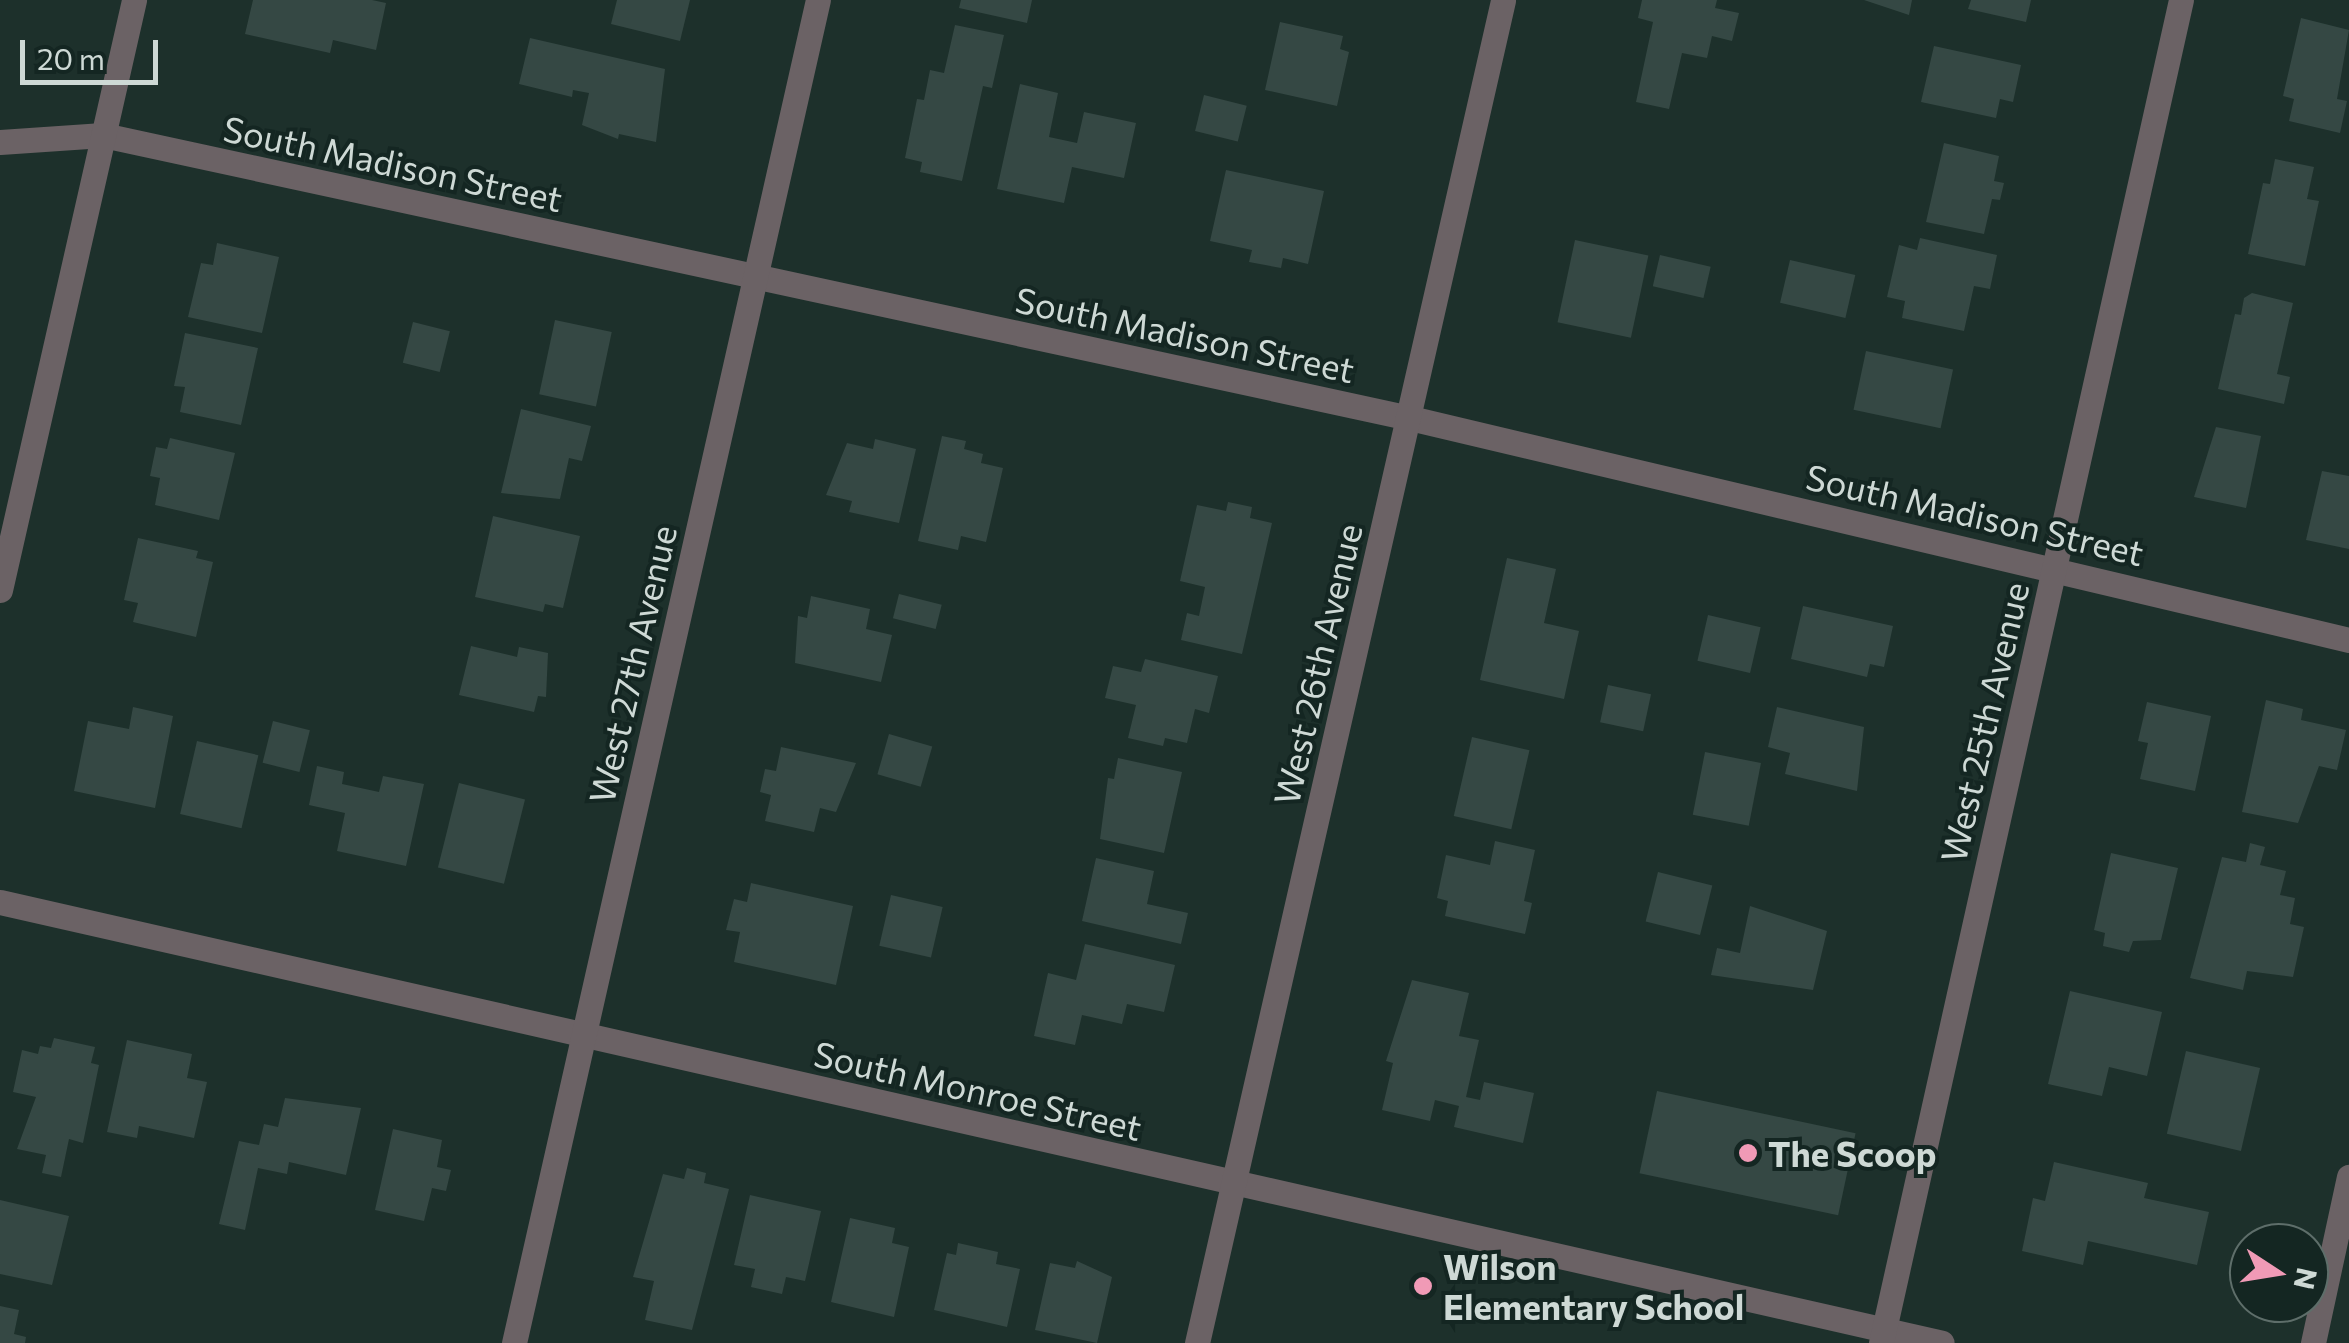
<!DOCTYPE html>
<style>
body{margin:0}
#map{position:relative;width:2349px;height:1343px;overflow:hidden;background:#1d302b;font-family:Commissioner,sans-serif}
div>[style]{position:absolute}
.building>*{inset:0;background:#354844;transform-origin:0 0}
.minor>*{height:25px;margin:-12.5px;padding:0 12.5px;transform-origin:12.5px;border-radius:12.5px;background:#6b6265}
.dots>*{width:28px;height:28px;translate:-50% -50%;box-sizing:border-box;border:5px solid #142622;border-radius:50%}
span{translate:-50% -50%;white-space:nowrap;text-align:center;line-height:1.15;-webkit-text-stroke:8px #142622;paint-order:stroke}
.street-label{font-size:35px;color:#ced9d5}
.poi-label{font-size:35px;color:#ced9d5;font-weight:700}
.left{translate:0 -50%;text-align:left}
.north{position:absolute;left:2229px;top:1223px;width:100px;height:100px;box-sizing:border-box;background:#142622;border:2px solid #5e6e6a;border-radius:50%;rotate:102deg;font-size:28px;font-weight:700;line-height:40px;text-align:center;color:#ced9d5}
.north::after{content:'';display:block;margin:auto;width:35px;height:45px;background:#f09ab6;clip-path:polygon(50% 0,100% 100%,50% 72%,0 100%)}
.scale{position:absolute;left:20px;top:40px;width:138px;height:45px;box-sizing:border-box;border:5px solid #ced9d5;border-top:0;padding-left:12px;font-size:30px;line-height:35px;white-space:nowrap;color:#ced9d5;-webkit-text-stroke:8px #142622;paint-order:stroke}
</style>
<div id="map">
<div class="building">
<div style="clip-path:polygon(253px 0,372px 0,386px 3px,376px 50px,333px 40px,330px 53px,245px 34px)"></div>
<div style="clip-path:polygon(617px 0,690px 0,680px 41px,611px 24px)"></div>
<div style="clip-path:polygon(961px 0,1032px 0,1027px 23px,959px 8px)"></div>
<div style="clip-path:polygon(1642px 0,1717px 0,1715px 8px,1739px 13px,1732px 41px,1712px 36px,1707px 58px,1682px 53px,1669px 109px,1636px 102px,1653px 22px,1638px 18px)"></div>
<div style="clip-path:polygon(1864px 0,1912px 0,1909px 15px)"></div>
<div style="clip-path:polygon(1971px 0,2031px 0,2026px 22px,1968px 9px)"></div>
<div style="clip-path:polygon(2301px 18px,2349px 30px,2337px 99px,2347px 101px,2340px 133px,2289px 121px,2294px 99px,2283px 96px)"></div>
<div style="clip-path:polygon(1280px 22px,1343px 36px,1340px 49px,1349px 52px,1337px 106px,1265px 90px)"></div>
<div style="clip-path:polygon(955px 25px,1004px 35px,992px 88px,983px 86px,962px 181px,920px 172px,922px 162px,905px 158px,917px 99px,924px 100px,930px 70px,944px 73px)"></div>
<div style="clip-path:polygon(530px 38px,665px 69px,656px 142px,619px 134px,618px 139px,582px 125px,589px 93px,573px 90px,572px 97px,519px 84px)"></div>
<div style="clip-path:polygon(1934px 46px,2021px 65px,2013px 102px,2000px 99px,1996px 118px,1921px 102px)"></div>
<div style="clip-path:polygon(1020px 84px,1058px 93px,1049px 137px,1077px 143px,1084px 112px,1136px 123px,1124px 178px,1072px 167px,1064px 203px,997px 189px)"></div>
<div style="left:1204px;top:95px;width:44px;height:37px;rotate:14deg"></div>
<div style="clip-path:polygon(1944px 143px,1999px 156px,1994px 181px,2004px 183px,2000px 200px,1992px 199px,1984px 234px,1926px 222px)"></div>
<div style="clip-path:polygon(2275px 159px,2314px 167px,2307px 199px,2319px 201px,2305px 266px,2248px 254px,2263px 183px,2270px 184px)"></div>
<div style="clip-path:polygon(1226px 170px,1324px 191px,1308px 264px,1283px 258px,1281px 268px,1249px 262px,1252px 250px,1210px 241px)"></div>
<div style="clip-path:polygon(1920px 238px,1997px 255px,1990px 289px,1974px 286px,1964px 331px,1902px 318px,1905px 301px,1887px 297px,1899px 245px,1917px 250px)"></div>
<div style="left:1575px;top:240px;width:75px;height:84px;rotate:12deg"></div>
<div style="clip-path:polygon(217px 243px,279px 257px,262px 333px,188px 317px,201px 263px,213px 265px)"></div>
<div style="left:1660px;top:255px;width:52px;height:32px;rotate:13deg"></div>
<div style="left:1790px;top:260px;width:67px;height:44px;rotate:13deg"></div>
<div style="clip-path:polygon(2252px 293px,2293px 303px,2277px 374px,2290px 377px,2284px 404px,2218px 389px,2235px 314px,2241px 315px,2244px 298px)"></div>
<div style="left:555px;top:320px;width:58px;height:76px;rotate:12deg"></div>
<div style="left:413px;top:322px;width:38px;height:42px;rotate:14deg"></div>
<div style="clip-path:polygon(185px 333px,258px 348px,241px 425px,180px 412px,185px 387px,174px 386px)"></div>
<div style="left:1866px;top:351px;width:89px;height:60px;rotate:12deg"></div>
<div style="clip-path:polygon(521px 409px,591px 426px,582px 461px,569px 458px,560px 499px,501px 493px)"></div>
<div style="clip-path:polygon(2216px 427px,2261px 436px,2246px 508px,2194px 497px)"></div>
<div style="clip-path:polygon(942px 436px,966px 441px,964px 449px,983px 454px,981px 463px,1003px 468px,986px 542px,961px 536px,958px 550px,918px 541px)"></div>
<div style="clip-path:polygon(170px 438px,235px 453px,219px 520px,155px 505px,160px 478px,150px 476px,156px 447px,167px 449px)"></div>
<div style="clip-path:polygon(875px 439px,916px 449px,899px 523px,849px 512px,852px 501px,826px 495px,847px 443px,873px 449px)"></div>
<div style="clip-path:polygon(2322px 471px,2349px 476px,2349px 549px,2306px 540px)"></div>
<div style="clip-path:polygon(1228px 502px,1252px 507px,1250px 518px,1272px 523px,1242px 654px,1181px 640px,1187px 613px,1199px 616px,1205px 587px,1180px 581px,1197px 505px,1226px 511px)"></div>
<div style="clip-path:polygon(493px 516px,580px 536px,563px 608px,545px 604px,543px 612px,475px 597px)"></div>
<div style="clip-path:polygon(138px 538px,198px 551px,196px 558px,213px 562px,196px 637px,133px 622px,138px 603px,124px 600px)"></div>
<div style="clip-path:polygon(1507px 558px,1556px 569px,1544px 623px,1579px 631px,1564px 699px,1480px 680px)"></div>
<div style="left:899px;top:594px;width:44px;height:25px;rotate:14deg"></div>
<div style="clip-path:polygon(811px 596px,870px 609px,866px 629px,892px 635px,881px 682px,795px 663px,798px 616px,807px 618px)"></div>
<div style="clip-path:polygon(1803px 606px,1893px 626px,1884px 667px,1870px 664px,1867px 677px,1791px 659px)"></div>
<div style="left:1708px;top:615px;width:54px;height:47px;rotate:13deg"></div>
<div style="clip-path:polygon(471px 646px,517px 657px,519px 647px,548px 653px,546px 697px,538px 696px,534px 712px,459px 695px)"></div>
<div style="clip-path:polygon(1145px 659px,1218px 676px,1209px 713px,1195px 709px,1187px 743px,1165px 738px,1163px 746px,1128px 738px,1136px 705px,1105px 698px,1113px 666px,1141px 672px)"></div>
<div style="left:1608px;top:685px;width:44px;height:38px;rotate:12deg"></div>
<div style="clip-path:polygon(2266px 700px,2303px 709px,2301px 720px,2346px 730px,2337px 770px,2319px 766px,2298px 823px,2242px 812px)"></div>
<div style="clip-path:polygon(2147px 702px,2211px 716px,2195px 791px,2140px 779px,2148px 743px,2138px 741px)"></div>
<div style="clip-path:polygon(133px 707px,173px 716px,155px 808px,74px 791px,88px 721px,129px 729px)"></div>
<div style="clip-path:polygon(1777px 707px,1864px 727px,1857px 791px,1785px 774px,1790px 753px,1768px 747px)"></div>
<div style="left:273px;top:721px;width:38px;height:43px;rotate:14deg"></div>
<div style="left:889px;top:734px;width:45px;height:42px;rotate:16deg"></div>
<div style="left:1472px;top:737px;width:59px;height:81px;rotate:13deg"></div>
<div style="left:197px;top:741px;width:63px;height:75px;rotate:13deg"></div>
<div style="clip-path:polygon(781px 747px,856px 763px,836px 812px,820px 808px,814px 832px,765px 821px,771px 795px,760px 792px,765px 769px,776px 771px)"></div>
<div style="left:1705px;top:752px;width:57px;height:64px;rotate:11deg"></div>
<div style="clip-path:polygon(1118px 758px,1182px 772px,1164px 853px,1100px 839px,1108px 778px,1114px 779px)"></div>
<div style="clip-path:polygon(317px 766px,344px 772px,342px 784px,379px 792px,383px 776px,424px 784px,406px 866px,337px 851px,345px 813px,309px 805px)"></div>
<div style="left:459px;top:783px;width:68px;height:87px;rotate:14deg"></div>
<div style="clip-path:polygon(1495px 841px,1535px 850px,1524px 901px,1532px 903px,1525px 934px,1445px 916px,1448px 901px,1437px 898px,1446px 855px,1490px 865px)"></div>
<div style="clip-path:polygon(2250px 843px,2265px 847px,2260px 865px,2286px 871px,2280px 895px,2295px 898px,2290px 924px,2304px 927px,2293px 977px,2247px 971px,2243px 990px,2190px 978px,2222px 857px,2246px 862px)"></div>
<div style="clip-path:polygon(2111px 853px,2178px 868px,2161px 940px,2133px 941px,2129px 952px,2103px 946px,2105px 933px,2094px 930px)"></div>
<div style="clip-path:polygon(1096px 858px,1154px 871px,1147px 904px,1188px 913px,1181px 944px,1082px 921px)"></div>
<div style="left:1658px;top:872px;width:56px;height:51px;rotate:14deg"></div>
<div style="clip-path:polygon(751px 883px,853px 906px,836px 985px,734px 962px,740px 932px,726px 930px,734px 899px,747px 902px)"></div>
<div style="left:891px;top:895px;width:53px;height:52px;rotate:13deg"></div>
<div style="clip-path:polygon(1750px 906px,1827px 931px,1813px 990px,1711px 975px,1717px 948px,1740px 953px)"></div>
<div style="clip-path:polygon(1085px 944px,1175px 965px,1164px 1012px,1127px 1004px,1122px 1024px,1082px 1015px,1075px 1045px,1034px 1036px,1048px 973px,1076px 980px)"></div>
<div style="clip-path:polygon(1412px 980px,1469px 993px,1459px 1036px,1479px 1040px,1466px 1097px,1480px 1100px,1484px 1082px,1534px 1093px,1523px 1143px,1454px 1127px,1459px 1106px,1435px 1100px,1430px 1121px,1382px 1110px,1393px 1063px,1386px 1061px)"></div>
<div style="clip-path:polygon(2070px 991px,2162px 1012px,2147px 1076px,2109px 1067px,2102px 1096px,2048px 1084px)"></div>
<div style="clip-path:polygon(54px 1038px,95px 1047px,91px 1063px,99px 1065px,83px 1143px,69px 1139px,61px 1177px,42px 1173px,46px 1155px,17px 1149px,36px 1097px,13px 1092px,22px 1050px,38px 1054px,40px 1046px,51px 1048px)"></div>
<div style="clip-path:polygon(127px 1040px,192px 1054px,187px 1078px,207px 1082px,194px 1138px,139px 1126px,137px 1138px,107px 1132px)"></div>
<div style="left:2186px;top:1051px;width:76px;height:85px;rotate:13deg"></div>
<div style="left:1657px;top:1091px;width:203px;height:84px;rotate:12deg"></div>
<div style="clip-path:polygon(285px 1098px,361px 1108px,346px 1175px,289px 1162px,287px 1174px,258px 1168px,245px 1230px,219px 1224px,239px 1141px,259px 1145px,264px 1124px,278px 1127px)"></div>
<div style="clip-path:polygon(393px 1129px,442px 1140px,437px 1167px,451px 1170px,446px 1191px,432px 1188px,424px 1221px,375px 1210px)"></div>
<div style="clip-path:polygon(2054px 1162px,2148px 1183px,2144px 1198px,2209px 1212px,2197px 1265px,2088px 1241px,2083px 1265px,2022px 1251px,2033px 1198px,2045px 1201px)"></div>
<div style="clip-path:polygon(687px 1168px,706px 1173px,704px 1183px,729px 1189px,692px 1330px,645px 1320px,654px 1281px,633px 1277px,663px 1174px,684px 1179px)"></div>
<div style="clip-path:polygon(750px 1195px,821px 1211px,805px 1281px,786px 1277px,782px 1294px,751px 1287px,755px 1269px,734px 1265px)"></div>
<div style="clip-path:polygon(0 1200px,69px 1216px,52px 1285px,0 1274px)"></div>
<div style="clip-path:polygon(850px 1218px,895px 1228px,892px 1243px,909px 1247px,894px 1317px,831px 1302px)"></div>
<div style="clip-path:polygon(958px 1243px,998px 1252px,996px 1264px,1020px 1269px,1007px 1327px,934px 1310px,947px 1253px,956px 1255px)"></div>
<div style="clip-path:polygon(1077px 1261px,1112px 1277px,1097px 1343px,1035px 1330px,1050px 1263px,1075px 1268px)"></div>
<div style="clip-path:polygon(0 1306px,19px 1310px,14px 1334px,26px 1337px,25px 1343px,0 1343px)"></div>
</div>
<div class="minor">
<div style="left:0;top:142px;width:103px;rotate:-3.9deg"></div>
<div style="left:103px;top:135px;width:1337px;rotate:12.22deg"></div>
<div style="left:1410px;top:418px;width:965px;rotate:13.3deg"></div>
<div style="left:0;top:590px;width:605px;rotate:-77.2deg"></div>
<div style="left:0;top:902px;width:1991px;rotate:12.79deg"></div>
<div style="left:514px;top:1343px;width:1377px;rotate:-77.25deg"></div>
<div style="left:1197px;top:1343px;width:1377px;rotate:-77.16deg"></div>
<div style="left:1881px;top:1343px;width:1376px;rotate:-77.41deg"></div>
<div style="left:2313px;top:1343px;width:170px;rotate:-77.8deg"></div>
</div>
<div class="dots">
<div style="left:1748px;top:1153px;background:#f09ab6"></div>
<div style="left:1423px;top:1286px;background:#f09ab6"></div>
</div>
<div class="street-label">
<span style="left:393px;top:163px;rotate:12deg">South Madison Street</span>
<span style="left:1185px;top:334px;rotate:12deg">South Madison Street</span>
<span style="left:1975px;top:514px;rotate:13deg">South Madison Street</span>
<span style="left:632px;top:664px;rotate:-77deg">West 27th Avenue</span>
<span style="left:1317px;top:664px;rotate:-77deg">West 26th Avenue</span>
<span style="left:1984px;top:722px;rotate:-77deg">West 25th Avenue</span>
<span style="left:978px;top:1090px;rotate:13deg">South Monroe Street</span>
</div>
<div class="poi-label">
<span class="left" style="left:1768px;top:1153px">The Scoop</span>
<span class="left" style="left:1443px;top:1286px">Wilson<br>Elementary School</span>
</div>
<div class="north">N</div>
<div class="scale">20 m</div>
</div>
